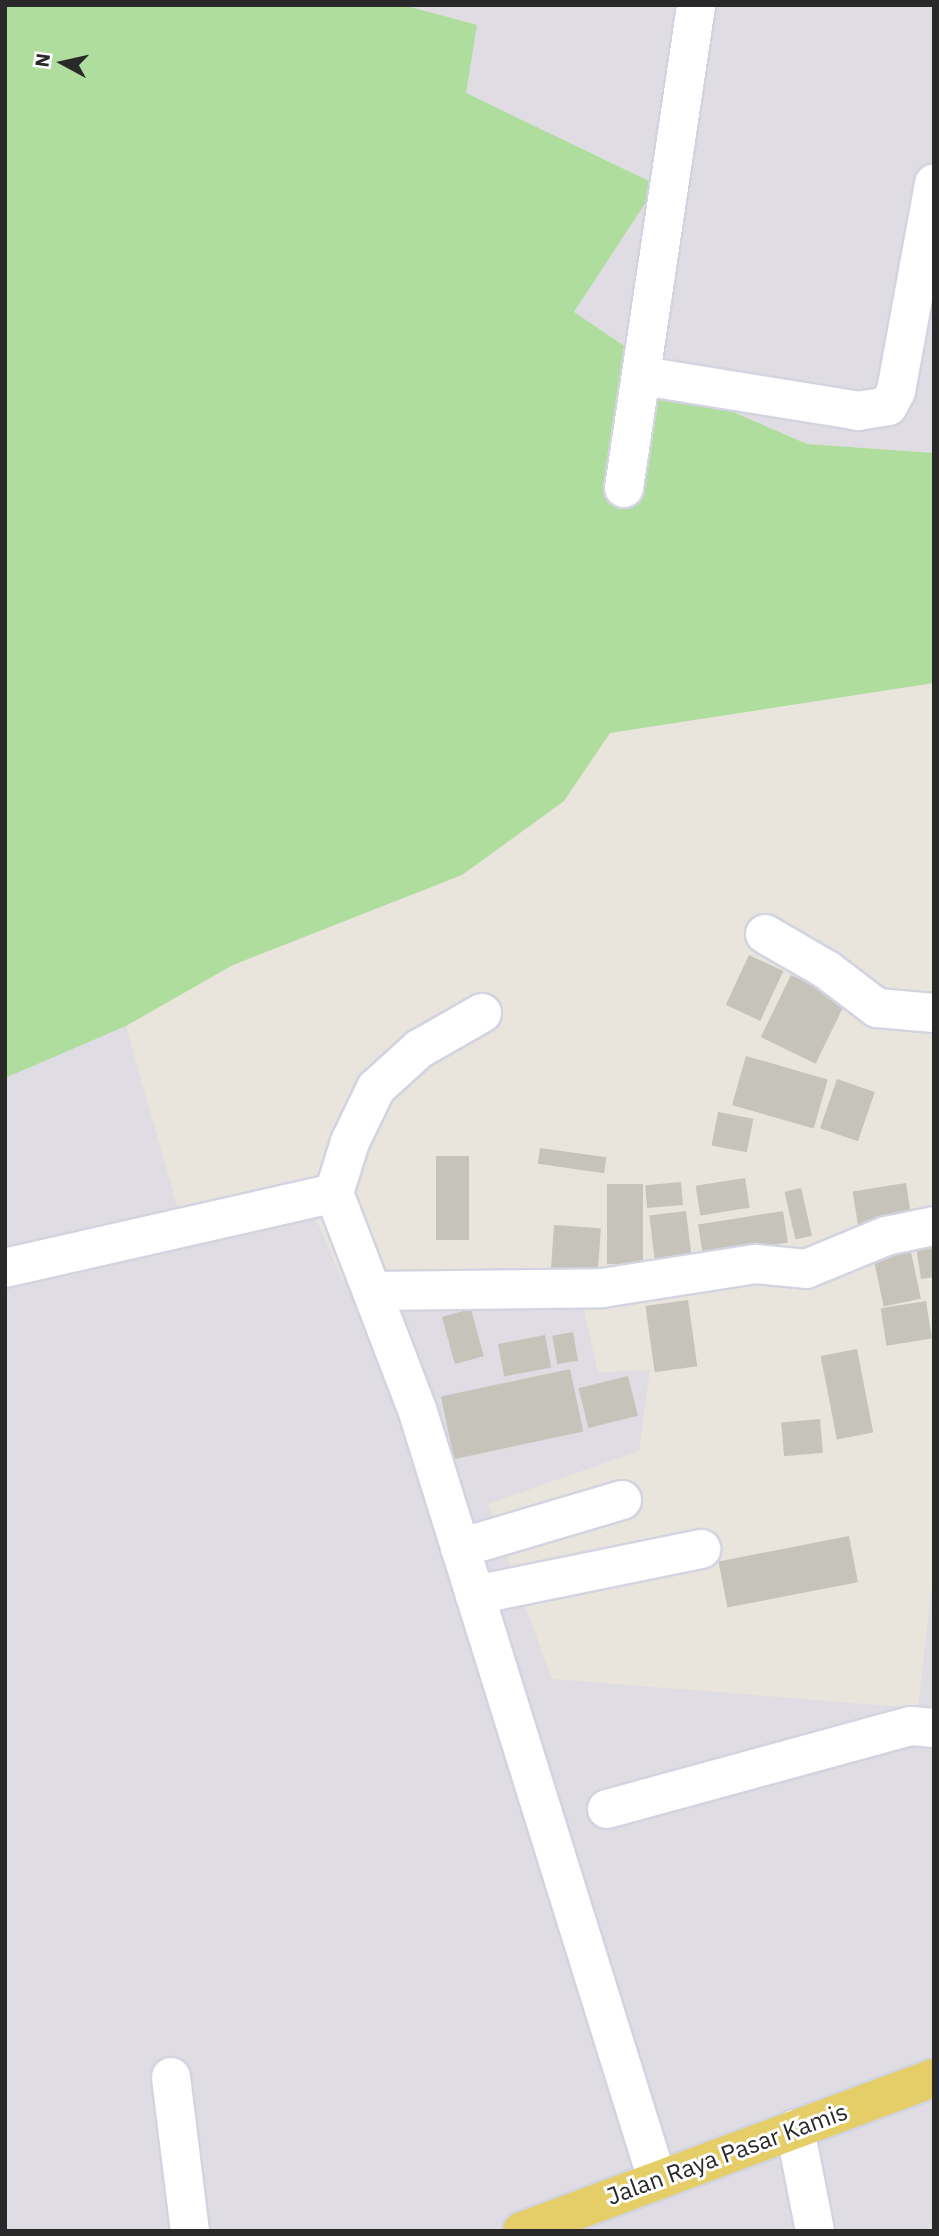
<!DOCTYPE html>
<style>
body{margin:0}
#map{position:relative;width:939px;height:2236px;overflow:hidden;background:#eae5dc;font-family:"IBM Plex Sans",sans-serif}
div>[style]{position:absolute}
.industrial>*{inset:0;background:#dfdce3}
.green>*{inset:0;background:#afdd9d}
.building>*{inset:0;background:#c6c3bb;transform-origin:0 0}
.roads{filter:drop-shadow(2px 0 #d2d4e1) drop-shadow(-2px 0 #d2d4e1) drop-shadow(0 2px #d2d4e1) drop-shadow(0 -2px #d2d4e1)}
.minor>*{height:38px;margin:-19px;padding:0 19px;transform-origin:19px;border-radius:19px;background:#fff}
.major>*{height:38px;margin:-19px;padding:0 19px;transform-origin:19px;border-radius:19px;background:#e5ce67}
span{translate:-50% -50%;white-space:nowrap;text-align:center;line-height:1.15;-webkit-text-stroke:6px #fff;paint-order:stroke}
.street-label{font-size:24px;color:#292929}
.frame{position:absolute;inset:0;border:7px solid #292929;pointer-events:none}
.north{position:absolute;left:28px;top:28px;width:70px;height:70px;-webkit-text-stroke:5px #fff;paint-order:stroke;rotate:278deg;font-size:19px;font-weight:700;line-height:28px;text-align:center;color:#292929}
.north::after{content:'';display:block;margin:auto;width:24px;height:32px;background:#292929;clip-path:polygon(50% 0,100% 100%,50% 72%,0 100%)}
</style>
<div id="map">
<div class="industrial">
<div style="clip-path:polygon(403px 5px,934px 5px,934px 453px,808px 444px,701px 398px,573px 312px,656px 185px,465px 93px)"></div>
<div style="clip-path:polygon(126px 1026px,177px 1206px,306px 1196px,343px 1281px,583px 1306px,598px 1372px,650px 1370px,639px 1451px,488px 1504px,552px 1679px,918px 1708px,934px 1567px,934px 2231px,5px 2231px,5px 1078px)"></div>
</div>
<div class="green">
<div style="clip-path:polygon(5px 5px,403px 5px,477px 25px,466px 93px,657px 185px,574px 312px,701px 398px,807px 444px,934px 453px,934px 683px,610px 733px,564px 801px,462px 875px,233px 965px,126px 1026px,5px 1078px)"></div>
</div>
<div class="building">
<div style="left:749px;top:955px;width:38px;height:55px;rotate:25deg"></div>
<div style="left:791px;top:975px;width:61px;height:69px;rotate:26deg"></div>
<div style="left:746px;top:1056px;width:85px;height:51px;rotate:16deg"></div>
<div style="left:837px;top:1079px;width:40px;height:52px;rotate:19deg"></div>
<div style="left:718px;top:1112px;width:36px;height:34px;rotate:11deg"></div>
<div style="left:540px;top:1148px;width:67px;height:16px;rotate:8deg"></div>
<div style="left:436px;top:1156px;width:33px;height:84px"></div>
<div style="left:745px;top:1178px;width:30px;height:50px;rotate:81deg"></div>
<div style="left:681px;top:1182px;width:23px;height:36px;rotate:85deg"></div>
<div style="left:906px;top:1183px;width:45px;height:54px;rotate:81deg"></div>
<div style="left:607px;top:1184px;width:36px;height:80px"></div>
<div style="left:801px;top:1188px;width:49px;height:17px;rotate:77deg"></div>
<div style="left:686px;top:1211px;width:46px;height:37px;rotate:83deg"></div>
<div style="left:783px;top:1211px;width:32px;height:86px;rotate:81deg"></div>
<div style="left:554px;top:1225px;width:47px;height:47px;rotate:4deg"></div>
<div style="clip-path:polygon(934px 1230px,934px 1277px,921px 1279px,914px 1233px)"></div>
<div style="left:908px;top:1238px;width:62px;height:38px;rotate:78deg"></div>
<div style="left:688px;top:1300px;width:67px;height:43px;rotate:82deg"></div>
<div style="left:926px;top:1301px;width:38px;height:46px;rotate:81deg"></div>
<div style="left:471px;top:1309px;width:49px;height:30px;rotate:75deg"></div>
<div style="left:573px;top:1332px;width:29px;height:21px;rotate:80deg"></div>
<div style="left:545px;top:1335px;width:33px;height:48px;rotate:79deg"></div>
<div style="left:857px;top:1349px;width:85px;height:37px;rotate:79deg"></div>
<div style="left:570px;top:1369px;width:64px;height:132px;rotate:78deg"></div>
<div style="left:628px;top:1376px;width:41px;height:51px;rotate:76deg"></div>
<div style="left:820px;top:1419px;width:34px;height:39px;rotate:85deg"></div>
<div style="left:849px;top:1536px;width:47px;height:133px;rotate:79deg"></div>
</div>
<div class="roads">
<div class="minor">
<div style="left:643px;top:376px;width:218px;rotate:9.2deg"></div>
<div style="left:858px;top:411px;width:30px;rotate:-9deg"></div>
<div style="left:888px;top:406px;width:17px;rotate:-62deg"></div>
<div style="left:896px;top:391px;width:211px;rotate:-79.6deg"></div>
<div style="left:624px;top:488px;width:488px;rotate:-81.5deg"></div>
<div style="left:765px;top:934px;width:72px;rotate:30.1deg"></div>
<div style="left:827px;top:970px;width:63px;rotate:37.2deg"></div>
<div style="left:877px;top:1008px;width:57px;rotate:5deg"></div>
<div style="left:482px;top:1013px;width:73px;rotate:150.3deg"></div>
<div style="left:419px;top:1049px;width:58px;rotate:137.8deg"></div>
<div style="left:376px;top:1088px;width:60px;rotate:115.7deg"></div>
<div style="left:350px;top:1142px;width:53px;rotate:107.4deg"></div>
<div style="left:334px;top:1193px;width:231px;rotate:69deg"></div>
<div style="left:417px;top:1409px;width:807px;rotate:72.69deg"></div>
<div style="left:5px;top:1268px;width:337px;rotate:-12.8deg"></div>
<div style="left:372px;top:1291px;width:230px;rotate:-0.7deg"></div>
<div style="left:602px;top:1288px;width:156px;rotate:-8.9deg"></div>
<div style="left:756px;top:1264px;width:50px;rotate:5.7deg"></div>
<div style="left:806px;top:1269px;width:87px;rotate:-22.4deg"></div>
<div style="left:886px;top:1236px;width:49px;rotate:-11.8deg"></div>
<div style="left:460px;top:1548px;width:169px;rotate:-16.5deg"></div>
<div style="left:475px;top:1595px;width:231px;rotate:-11.5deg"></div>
<div style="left:607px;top:1809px;width:315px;rotate:-15.3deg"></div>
<div style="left:911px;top:1726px;width:23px;rotate:5deg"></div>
<div style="left:171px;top:2077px;width:155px;rotate:83deg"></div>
<div style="left:795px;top:2129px;width:104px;rotate:78.9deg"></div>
</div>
<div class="major">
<div style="left:522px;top:2231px;width:439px;rotate:-20.4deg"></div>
</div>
</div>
<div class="street-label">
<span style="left:727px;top:2154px;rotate:-20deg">Jalan Raya Pasar Kamis</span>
</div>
<div class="frame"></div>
<div class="north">N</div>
</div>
